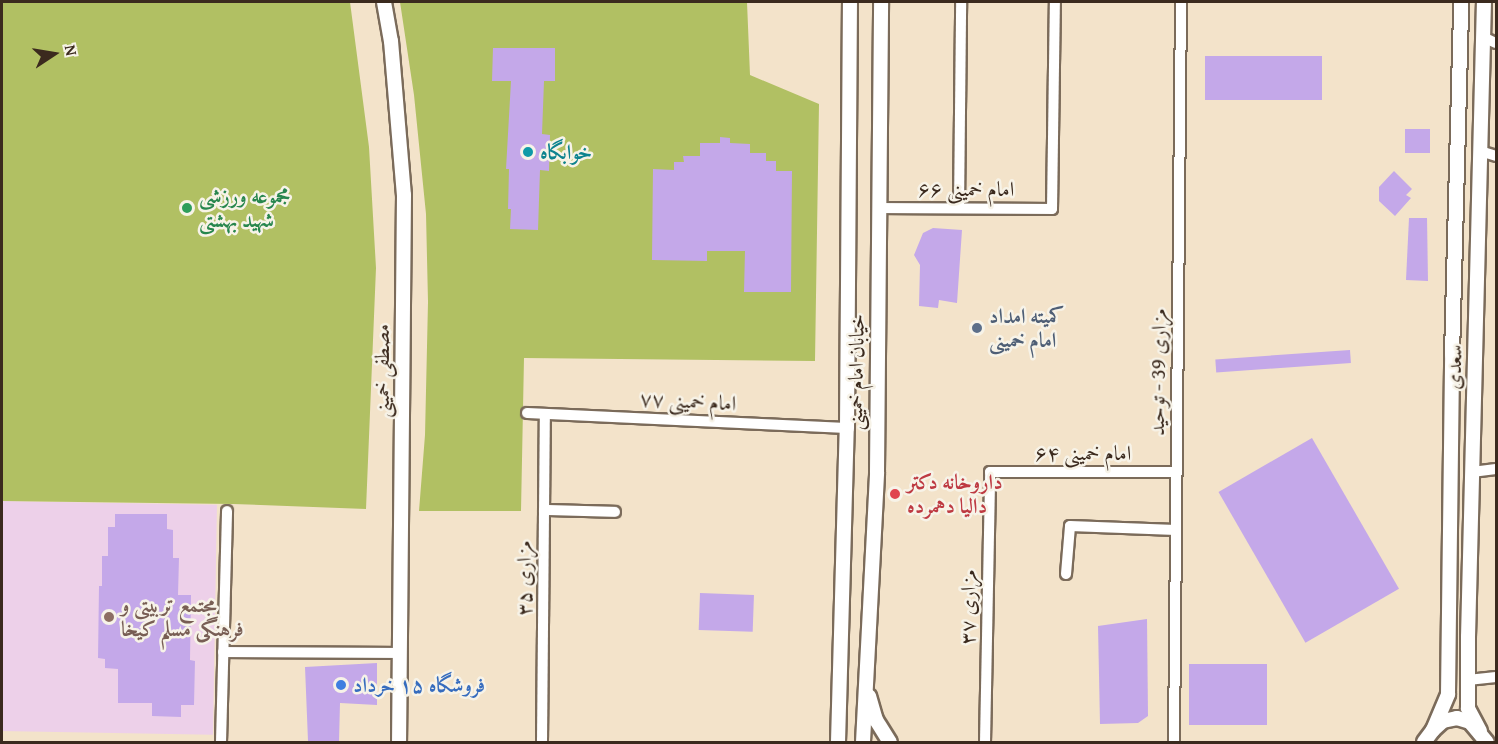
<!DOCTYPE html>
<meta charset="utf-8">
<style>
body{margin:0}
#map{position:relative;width:1498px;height:744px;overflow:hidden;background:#f3e3ca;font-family:"Gentium Book Plus",Amiri,serif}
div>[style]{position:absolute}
.built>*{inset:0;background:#edd0e9;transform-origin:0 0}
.green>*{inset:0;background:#b1c063}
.building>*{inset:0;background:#c4a8e9;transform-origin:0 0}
.roads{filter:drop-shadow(2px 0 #7b6b5a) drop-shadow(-2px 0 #7b6b5a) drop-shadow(0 2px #7b6b5a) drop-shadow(0 -2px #7b6b5a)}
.minor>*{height:10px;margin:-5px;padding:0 5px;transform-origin:5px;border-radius:5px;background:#fff}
.secondary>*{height:14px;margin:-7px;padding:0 7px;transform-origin:7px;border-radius:7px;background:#fff}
.dots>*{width:16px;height:16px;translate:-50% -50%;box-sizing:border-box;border:3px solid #f7f3e8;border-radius:50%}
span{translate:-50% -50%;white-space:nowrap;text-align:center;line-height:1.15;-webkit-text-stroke:5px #f7f3e8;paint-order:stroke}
.culture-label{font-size:21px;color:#0d838f;font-weight:700}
.left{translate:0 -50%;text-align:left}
.street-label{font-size:21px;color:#3b2a1e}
.leisure-label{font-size:21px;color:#27864d;font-weight:700}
.service-label{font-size:21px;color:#4e5e75;font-weight:700}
.health-label{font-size:21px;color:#be3a42;font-weight:700}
.education-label{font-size:21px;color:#785e54;font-weight:700}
.shop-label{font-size:21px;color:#366cbe;font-weight:700}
.frame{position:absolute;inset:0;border:3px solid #3b2a1e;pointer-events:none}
.north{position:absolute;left:24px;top:24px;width:60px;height:60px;-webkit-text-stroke:4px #f7f3e8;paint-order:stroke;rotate:78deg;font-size:16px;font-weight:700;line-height:24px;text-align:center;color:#3b2a1e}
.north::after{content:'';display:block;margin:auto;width:21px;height:27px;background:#3b2a1e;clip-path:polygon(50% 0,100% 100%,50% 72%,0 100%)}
</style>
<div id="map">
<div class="built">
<div style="left:2px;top:501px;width:215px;height:230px;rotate:1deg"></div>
</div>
<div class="green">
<div style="clip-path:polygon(2px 2px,350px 2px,369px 147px,376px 268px,366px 509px,233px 504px,2px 501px)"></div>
<div style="clip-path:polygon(400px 2px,747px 2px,750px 75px,819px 104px,815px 361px,524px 358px,521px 511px,419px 511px,425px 435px,428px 302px,426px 214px,414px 95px)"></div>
</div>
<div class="building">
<div style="clip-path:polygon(493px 48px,555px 48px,555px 81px,544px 81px,542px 134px,550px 135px,549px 171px,540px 170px,538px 230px,510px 229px,511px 209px,508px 209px,509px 169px,506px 169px,511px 81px,492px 81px)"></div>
<div style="left:1205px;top:56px;width:117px;height:44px"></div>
<div style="left:1405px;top:129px;width:25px;height:24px"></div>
<div style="clip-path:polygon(720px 137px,730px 138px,730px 143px,750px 144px,750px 153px,766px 153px,766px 161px,776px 161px,776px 171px,792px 171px,791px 292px,744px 292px,745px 251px,707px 251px,707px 261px,652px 260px,653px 169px,674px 170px,674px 162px,684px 162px,683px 156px,700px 156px,700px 143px,720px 143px)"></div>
<div style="clip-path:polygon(1394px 171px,1412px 189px,1406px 195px,1411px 198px,1395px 216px,1379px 201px,1379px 187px)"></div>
<div style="clip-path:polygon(1409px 218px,1427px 218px,1428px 281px,1406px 280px)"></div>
<div style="clip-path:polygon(933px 228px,962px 230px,957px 303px,939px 300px,938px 308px,919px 306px,920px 265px,914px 255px,923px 233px)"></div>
<div style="left:1350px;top:350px;width:13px;height:135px;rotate:86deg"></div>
<div style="left:1312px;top:438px;width:174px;height:108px;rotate:60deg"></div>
<div style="clip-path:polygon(115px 514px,167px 514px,167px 529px,173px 530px,173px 558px,179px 558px,178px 595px,191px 595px,190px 660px,195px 661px,194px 705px,181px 705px,181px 717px,152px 716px,152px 703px,118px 703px,118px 669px,105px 668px,105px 659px,98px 658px,99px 586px,102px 586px,102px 556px,108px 556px,108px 527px,115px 527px)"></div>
<div style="left:700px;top:593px;width:54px;height:37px;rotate:2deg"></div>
<div style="clip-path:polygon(1147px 619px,1148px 716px,1138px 723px,1100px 724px,1098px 626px)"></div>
<div style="clip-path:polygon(377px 663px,377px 705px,340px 703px,339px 742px,308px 741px,305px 667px)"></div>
<div style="left:1189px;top:664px;width:78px;height:61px"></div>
</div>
<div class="roads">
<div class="minor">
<div style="left:1483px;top:37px;width:14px;rotate:25deg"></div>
<div style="left:1480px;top:151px;width:17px;rotate:17deg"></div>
<div style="left:879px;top:208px;width:173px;rotate:0.3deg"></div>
<div style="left:1052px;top:209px;width:207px;rotate:-89.2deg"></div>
<div style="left:959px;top:208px;width:206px;rotate:-89.4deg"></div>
<div style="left:527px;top:413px;width:320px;rotate:2.7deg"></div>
<div style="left:1472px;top:472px;width:24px;rotate:-7deg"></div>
<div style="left:544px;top:510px;width:71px;rotate:1.6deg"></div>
<div style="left:1066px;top:574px;width:48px;rotate:-85.2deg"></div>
<div style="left:1070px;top:526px;width:106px;rotate:2.2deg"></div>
<div style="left:223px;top:652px;width:178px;rotate:0.3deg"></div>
<div style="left:1468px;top:680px;width:28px;rotate:-6deg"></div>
<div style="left:221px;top:742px;width:231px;rotate:-88.5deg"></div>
<div style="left:542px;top:742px;width:328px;rotate:-89.5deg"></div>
<div style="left:985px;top:742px;width:270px;rotate:-88.9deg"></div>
<div style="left:990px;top:472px;width:187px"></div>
<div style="left:1174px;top:742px;width:740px;rotate:-89.46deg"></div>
</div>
<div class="secondary">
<div style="left:384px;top:2px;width:40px;rotate:80deg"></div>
<div style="left:391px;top:41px;width:155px;rotate:85.2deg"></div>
<div style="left:404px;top:195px;width:547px;rotate:90.52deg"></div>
<div style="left:869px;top:696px;width:25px;rotate:74deg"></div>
<div style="left:876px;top:720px;width:26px;rotate:58deg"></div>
<div style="left:1433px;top:730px;width:39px;rotate:-67deg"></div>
<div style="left:1448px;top:694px;width:339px;rotate:-89.3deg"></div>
<div style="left:1452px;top:355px;width:353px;rotate:-88.5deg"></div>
<div style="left:1480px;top:731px;width:26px;rotate:-118deg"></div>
<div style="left:1468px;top:708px;width:71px;rotate:-90deg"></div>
<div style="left:1468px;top:637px;width:635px;rotate:-88.56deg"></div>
<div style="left:838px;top:742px;width:314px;rotate:-88.4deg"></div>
<div style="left:847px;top:428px;width:426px;rotate:-89.6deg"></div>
<div style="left:863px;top:742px;width:270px;rotate:-87deg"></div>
<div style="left:877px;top:472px;width:470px;rotate:-89.5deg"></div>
<div style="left:1424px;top:742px;width:15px;rotate:-53deg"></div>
<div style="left:1433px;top:730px;width:13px;rotate:-42deg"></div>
<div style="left:1443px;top:721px;width:14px;rotate:-12deg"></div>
<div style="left:1457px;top:718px;width:14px;rotate:17deg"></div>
<div style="left:1470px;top:722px;width:26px;rotate:50deg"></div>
</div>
</div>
<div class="dots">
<div style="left:528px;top:152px;background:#0f9aa8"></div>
<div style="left:187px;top:208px;background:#2e9e5b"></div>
<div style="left:977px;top:328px;background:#5c6f8a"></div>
<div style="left:895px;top:494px;background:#e0444e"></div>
<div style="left:109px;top:617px;background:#8d6e63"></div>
<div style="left:341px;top:685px;background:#3f7fe0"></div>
</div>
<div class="culture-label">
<span class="left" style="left:540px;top:152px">خوابگاه</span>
</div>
<div class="street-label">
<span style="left:966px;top:189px">امام خمینی ۶۶</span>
<span style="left:1454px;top:367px;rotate:-88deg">سعدی</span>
<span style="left:382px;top:371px;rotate:-90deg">مصطفی خمینی</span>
<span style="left:856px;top:372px;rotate:-89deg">خیابان امام خمینی</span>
<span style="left:1158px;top:372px;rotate:-89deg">مزاری 39 - توحید</span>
<span style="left:688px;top:401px;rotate:3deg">امام خمینی ۷۷</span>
<span style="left:1083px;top:453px">امام خمینی ۶۴</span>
<span style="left:524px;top:578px;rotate:-90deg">مزاری ۳۵</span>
<span style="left:968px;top:607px;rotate:-89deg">مزاری ۳۷</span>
</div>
<div class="leisure-label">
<span class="left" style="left:199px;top:208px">مجموعه ورزشی<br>شهید بهشتی</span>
</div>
<div class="service-label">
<span class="left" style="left:989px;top:328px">کمیته امداد<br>امام خمینی</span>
</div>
<div class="health-label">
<span class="left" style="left:907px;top:494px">داروخانه دکتر<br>دالیا دهمرده</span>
</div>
<div class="education-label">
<span class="left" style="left:121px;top:617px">مجتمع تربیتی و<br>فرهنگی مسلم کیخا</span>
</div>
<div class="shop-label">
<span class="left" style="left:353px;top:685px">فروشگاه ۱۵ خرداد</span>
</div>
<div class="frame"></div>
<div class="north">N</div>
</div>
